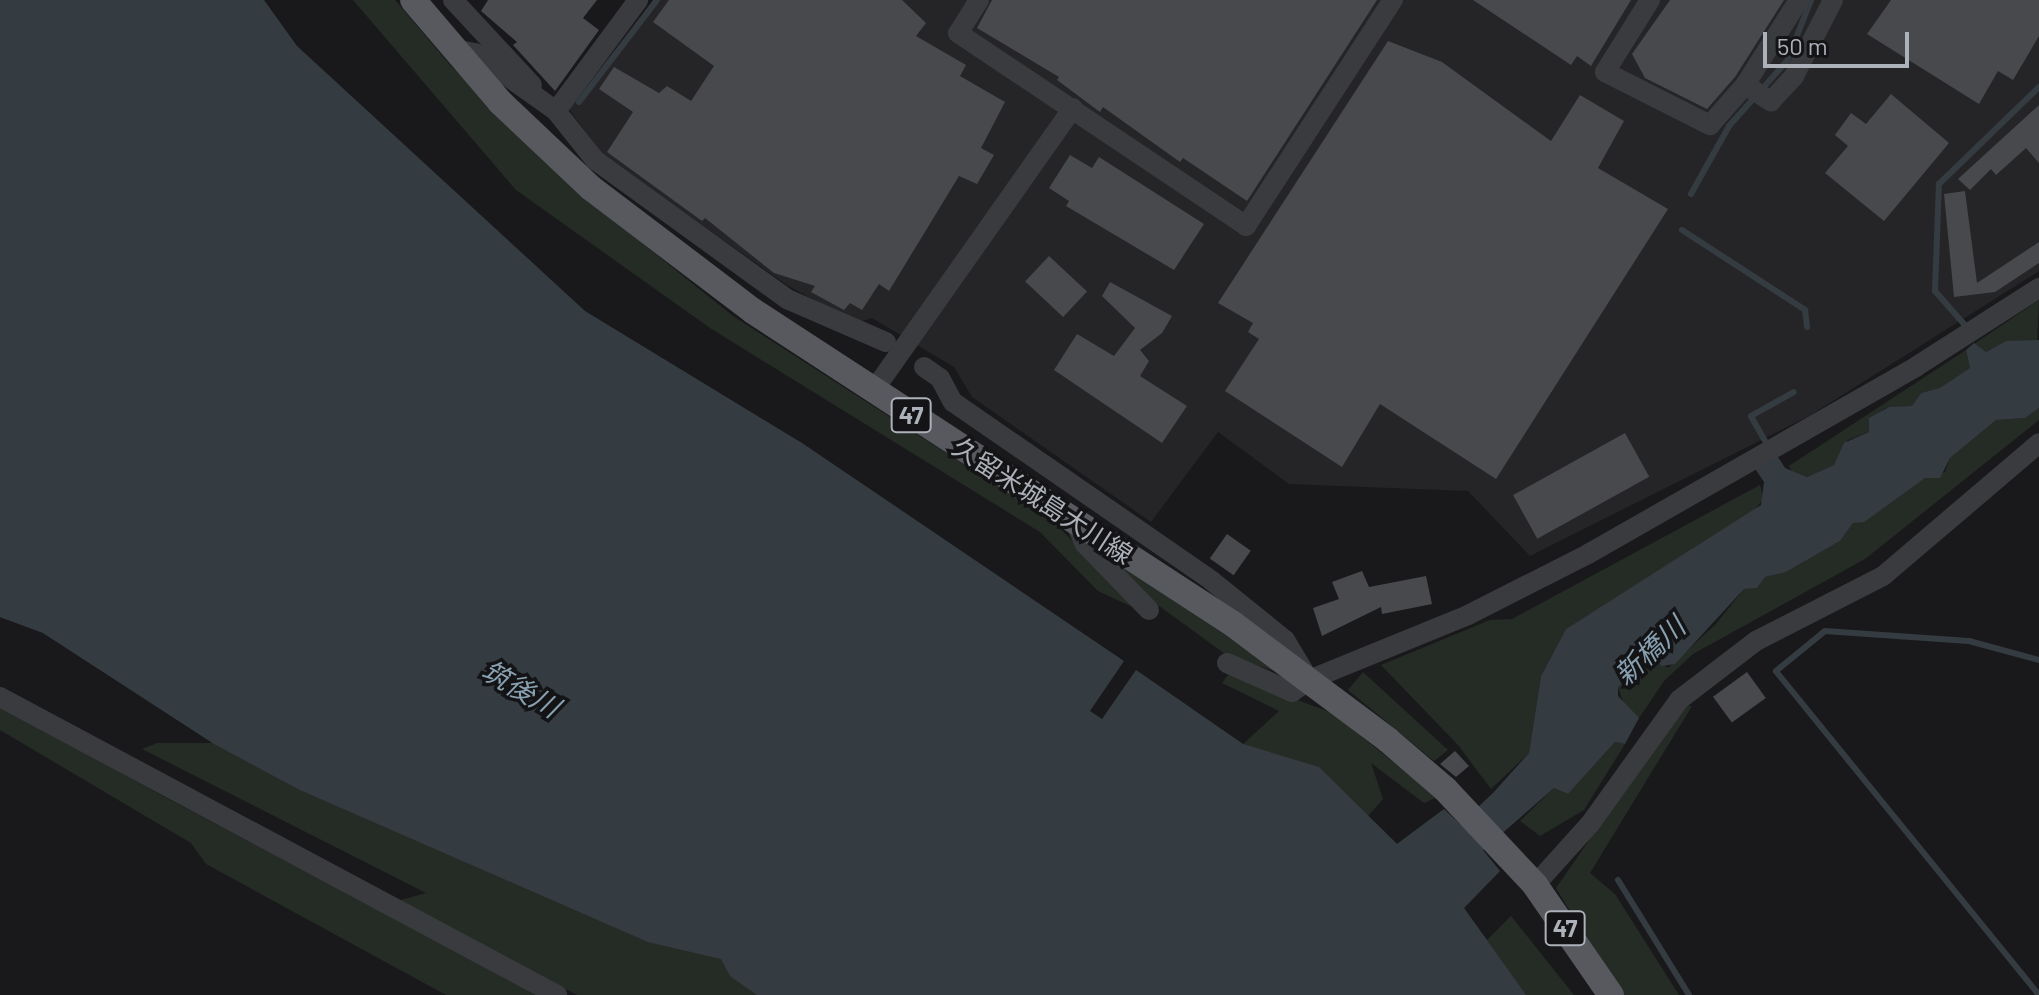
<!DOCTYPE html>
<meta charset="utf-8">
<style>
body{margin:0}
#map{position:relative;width:2039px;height:995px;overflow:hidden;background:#19191b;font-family:Barlow,"Noto Sans JP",sans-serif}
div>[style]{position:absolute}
.built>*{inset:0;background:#252527}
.green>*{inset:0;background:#252c26}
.water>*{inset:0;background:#343c42}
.stream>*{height:6px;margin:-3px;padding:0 3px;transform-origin:3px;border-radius:3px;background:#343c42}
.building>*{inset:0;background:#48494d;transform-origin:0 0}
.minor>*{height:20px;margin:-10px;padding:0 10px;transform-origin:10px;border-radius:10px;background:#3a3b3f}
.major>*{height:26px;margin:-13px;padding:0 13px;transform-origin:13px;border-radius:13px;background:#57595e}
span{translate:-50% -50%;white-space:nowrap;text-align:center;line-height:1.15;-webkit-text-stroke:7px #141416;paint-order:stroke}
.shield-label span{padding:2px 6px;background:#141416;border:2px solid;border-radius:6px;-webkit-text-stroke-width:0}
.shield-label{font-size:24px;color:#adb1b9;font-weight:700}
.street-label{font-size:26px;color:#adb1b9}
.water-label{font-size:28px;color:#88a0b0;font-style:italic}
.scale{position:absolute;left:1763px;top:32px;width:146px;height:36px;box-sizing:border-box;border:4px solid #adb1b9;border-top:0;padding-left:10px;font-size:24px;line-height:28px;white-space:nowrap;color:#adb1b9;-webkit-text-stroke:6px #141416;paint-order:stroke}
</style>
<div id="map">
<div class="built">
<div style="clip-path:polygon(655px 0,2039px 0,2039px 271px,1809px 416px,1530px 556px,1468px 491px,1289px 484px,1218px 432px,1151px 522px,972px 397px,954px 367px,872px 318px,856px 323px,787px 285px,604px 156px,568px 108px)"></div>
</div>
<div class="green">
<div style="clip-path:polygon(353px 0,395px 0,451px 66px,587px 199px,733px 316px,1055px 523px,1139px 610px,1098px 591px,1040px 532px,710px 328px,516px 190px)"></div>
<div style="clip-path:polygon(2039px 300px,2037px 342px,2006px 341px,1986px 352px,1974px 344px)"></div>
<div style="clip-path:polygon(1966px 350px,1970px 368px,1941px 388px,1921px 393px,1912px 406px,1886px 408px,1870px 418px,1869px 432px,1848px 440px,1834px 465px,1807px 477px,1792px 471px,1789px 466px)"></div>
<div style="clip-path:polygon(2039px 408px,2039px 420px,1865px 559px,1693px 654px,1664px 681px,1639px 718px,1625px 707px,1618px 687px,1641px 672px,1651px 655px,1668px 668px,1716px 624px,1744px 589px,1757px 588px,1765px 577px,1786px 572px,1840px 541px,1853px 523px,1864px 521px,1925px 477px,1945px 472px,1950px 458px,1996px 420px,2025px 418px)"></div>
<div style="clip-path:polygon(1760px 485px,1764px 499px,1752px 512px,1566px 629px,1541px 676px,1529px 753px,1491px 789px,1458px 745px,1381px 665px,1490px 620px,1512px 619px)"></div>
<div style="clip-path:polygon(1105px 555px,1285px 675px,1225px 654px,1151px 600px)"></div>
<div style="clip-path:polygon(0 600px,709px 946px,785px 995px,577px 995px,397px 901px,426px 893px,142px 749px,157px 743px,213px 743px,43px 633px,0 617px)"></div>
<div style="clip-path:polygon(1136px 670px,1243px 744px,1279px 711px,1222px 683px,1229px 674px,1332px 713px,1437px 797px,1424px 803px,1371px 763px,1383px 799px,1368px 816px,1397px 844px,1444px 809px,1392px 864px)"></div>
<div style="clip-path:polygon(1363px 672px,1448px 750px,1434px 761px,1348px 690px)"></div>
<div style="clip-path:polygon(0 705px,157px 793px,540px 995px,446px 995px,206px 864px,191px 843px,0 730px)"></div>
<div style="clip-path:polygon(1683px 705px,1692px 706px,1590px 873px,1615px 894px,1679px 995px,1621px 995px,1556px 888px)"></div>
<div style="clip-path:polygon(1615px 742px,1625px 744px,1584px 810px,1540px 836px,1520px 821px,1554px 788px,1568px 794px)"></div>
<div style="clip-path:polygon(1500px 871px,1464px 908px,1487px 940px,1511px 916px,1574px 995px,1446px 995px,1448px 889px)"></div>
</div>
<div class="water">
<div style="clip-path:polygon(0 0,264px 0,297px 46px,585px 311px,802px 443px,1124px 661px,1090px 711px,1102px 719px,1136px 670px,1243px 744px,1319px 767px,1397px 844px,1444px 809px,1460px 824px,1493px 793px,1529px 753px,1541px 676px,1566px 629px,1761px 505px,1764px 482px,1754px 467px,1776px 454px,1785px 468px,1807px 477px,1834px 465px,1844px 443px,1869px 432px,1869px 418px,1889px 407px,1912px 406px,1921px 393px,1940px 388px,1970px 368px,1966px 350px,1974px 343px,1986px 352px,2006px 341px,2039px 340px,2039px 408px,2025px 418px,1996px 420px,1950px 458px,1940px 478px,1925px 478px,1864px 522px,1853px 523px,1840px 541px,1786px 572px,1765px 577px,1757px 588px,1744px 589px,1675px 664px,1662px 666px,1651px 655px,1641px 672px,1618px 687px,1618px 696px,1639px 718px,1625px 744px,1615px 742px,1568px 794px,1554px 788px,1483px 850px,1500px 871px,1464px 908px,1526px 995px,757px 995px,730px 976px,721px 959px,648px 942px,300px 790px,214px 744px,43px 633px,0 617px)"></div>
</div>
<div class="stream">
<div style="left:579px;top:102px;width:128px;rotate:-52.6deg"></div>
<div style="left:1691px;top:194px;width:78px;rotate:-60.8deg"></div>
<div style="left:1729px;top:126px;width:87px;rotate:-48.3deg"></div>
<div style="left:1787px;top:61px;width:66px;rotate:-68.5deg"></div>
<div style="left:1682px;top:230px;width:147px;rotate:33deg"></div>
<div style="left:1805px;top:310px;width:17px;rotate:83deg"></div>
<div style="left:1964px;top:324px;width:44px;rotate:-131.3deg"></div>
<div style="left:1935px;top:291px;width:107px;rotate:-87.9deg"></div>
<div style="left:1939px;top:184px;width:139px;rotate:-44.1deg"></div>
<div style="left:1768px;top:446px;width:34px;rotate:-120deg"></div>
<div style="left:1751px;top:416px;width:49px;rotate:-29.2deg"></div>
<div style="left:1618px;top:880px;width:135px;rotate:58.3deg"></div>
<div style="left:2039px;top:995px;width:417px;rotate:-129.1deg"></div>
<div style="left:1776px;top:671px;width:63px;rotate:-39.2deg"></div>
<div style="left:1825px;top:631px;width:144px;rotate:4deg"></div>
<div style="left:1969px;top:641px;width:73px;rotate:15.2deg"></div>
</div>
<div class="building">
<div style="clip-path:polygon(488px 0,597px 0,583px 18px,599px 30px,555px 91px,513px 45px,517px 42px,481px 11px)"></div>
<div style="clip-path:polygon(669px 0,902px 0,926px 23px,916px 36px,966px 65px,960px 76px,1005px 102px,981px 148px,994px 155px,977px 184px,959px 176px,889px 291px,879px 284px,862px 310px,850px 303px,844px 310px,811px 292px,815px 286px,774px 273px,705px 218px,702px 221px,607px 152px,633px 112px,599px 89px,614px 67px,659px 93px,667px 86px,691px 101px,714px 66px,653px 22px)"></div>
<div style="clip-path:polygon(992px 0,1377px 0,1247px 201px,1183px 158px,1180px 162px,1103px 107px,1100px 112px,1057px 80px,1059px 77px,977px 28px)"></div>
<div style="clip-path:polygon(1473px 0,1631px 0,1591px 66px,1577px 56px,1571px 65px)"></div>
<div style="clip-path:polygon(1670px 0,1784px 0,1735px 77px,1707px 109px,1645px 78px,1632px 54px)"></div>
<div style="clip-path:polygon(1891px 0,2039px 0,2039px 36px,2013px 80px,1998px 71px,1979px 104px,1867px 34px)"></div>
<div style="clip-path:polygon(1388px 41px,1442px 62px,1551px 141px,1580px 95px,1624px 121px,1598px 168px,1668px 209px,1496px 479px,1380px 404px,1342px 467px,1225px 391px,1259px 339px,1248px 332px,1253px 323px,1218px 303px)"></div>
<div style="clip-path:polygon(1891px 94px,1949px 143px,1884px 221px,1825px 173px,1848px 146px,1835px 135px,1851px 113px,1866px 124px)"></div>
<div style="clip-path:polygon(2039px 105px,2039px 163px,2026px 148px,1996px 175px,1991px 169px,1970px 190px,1958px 179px)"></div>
<div style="clip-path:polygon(1070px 155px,1092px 168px,1099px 157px,1204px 224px,1174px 270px,1066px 206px,1069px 201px,1049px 188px)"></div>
<div style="clip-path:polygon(1965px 191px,1977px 283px,2039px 242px,2039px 263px,1995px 292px,1954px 297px,1944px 194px)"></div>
<div style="left:1049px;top:256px;width:52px;height:35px;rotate:43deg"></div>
<div style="clip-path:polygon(1110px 282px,1172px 316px,1162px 333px,1140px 350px,1149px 361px,1140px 376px,1187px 406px,1162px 443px,1054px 370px,1077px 334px,1114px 356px,1135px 328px,1102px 296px)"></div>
<div style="left:1625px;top:433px;width:50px;height:128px;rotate:61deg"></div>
<div style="left:1227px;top:534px;width:29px;height:30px;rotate:35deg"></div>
<div style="clip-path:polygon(1362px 571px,1369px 587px,1426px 576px,1432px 604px,1382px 614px,1381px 607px,1322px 636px,1313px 608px,1339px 599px,1332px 582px)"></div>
<div style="left:1747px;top:672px;width:32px;height:42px;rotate:54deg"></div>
<div style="clip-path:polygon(1455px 751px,1469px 766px,1456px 777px,1440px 764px)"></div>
</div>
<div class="minor">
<div style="left:453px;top:0;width:116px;rotate:47.1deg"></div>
<div style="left:979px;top:0;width:39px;rotate:122deg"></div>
<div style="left:958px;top:33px;width:347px;rotate:33.8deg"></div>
<div style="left:1246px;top:226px;width:270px;rotate:-57deg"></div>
<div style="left:1650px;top:0;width:85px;rotate:122deg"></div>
<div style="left:1605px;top:72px;width:118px;rotate:26.8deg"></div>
<div style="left:1710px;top:125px;width:53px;rotate:-48.8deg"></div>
<div style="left:1745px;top:85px;width:31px;rotate:32deg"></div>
<div style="left:1771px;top:101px;width:34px;rotate:-47deg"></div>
<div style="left:1794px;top:76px;width:85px;rotate:-62.8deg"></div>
<div style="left:454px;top:49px;width:21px;rotate:11deg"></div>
<div style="left:475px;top:53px;width:100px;rotate:35.6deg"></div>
<div style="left:556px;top:111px;width:138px;rotate:-53.5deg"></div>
<div style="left:1745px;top:85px;width:101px;rotate:-57.6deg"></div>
<div style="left:556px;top:111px;width:63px;rotate:51.5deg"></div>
<div style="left:595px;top:160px;width:237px;rotate:35.9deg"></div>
<div style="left:787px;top:299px;width:108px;rotate:23.5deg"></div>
<div style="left:924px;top:367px;width:19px;rotate:35deg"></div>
<div style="left:940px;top:378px;width:27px;rotate:62deg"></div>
<div style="left:953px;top:402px;width:315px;rotate:34.6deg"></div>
<div style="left:1212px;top:581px;width:94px;rotate:38.9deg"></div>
<div style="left:1285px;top:640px;width:41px;rotate:59deg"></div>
<div style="left:874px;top:390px;width:345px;rotate:-54.8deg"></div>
<div style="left:1075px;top:522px;width:24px;rotate:66deg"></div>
<div style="left:1085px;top:544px;width:92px;rotate:45.9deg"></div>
<div style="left:1227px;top:663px;width:71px;rotate:24deg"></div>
<div style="left:1292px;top:692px;width:21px;rotate:-35deg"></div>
<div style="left:1309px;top:680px;width:172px;rotate:-22.2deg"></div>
<div style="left:1468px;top:615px;width:135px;rotate:-26.9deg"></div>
<div style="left:1588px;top:554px;width:379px;rotate:-29.7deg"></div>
<div style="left:1917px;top:366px;width:145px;rotate:-32.6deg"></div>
<div style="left:0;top:697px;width:632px;rotate:28.15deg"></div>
<div style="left:1535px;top:885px;width:82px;rotate:-48deg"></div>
<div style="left:1590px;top:824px;width:153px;rotate:-54.3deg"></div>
<div style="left:1679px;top:700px;width:97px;rotate:-37.5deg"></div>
<div style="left:1756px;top:641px;width:143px;rotate:-27.1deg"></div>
<div style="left:1883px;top:576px;width:205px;rotate:-40.4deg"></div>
</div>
<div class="major">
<div style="left:413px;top:0;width:134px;rotate:49.5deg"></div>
<div style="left:500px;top:102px;width:125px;rotate:43.4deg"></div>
<div style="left:591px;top:188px;width:203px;rotate:37.2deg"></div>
<div style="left:753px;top:311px;width:573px;rotate:33.11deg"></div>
<div style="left:1233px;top:624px;width:194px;rotate:36.8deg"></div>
<div style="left:1388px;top:740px;width:75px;rotate:40.7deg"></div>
<div style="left:1445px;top:789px;width:132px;rotate:46.8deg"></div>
<div style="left:1535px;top:885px;width:134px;rotate:55.4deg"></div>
</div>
<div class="shield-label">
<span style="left:911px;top:415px">47</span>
<span style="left:1565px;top:928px">47</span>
</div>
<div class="street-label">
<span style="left:1043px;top:500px;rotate:33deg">久留米城島大川線</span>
</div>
<div class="water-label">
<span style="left:1649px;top:650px;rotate:-43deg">新橋川</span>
<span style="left:521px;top:688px;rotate:30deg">筑後川</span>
</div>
<div class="scale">50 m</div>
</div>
